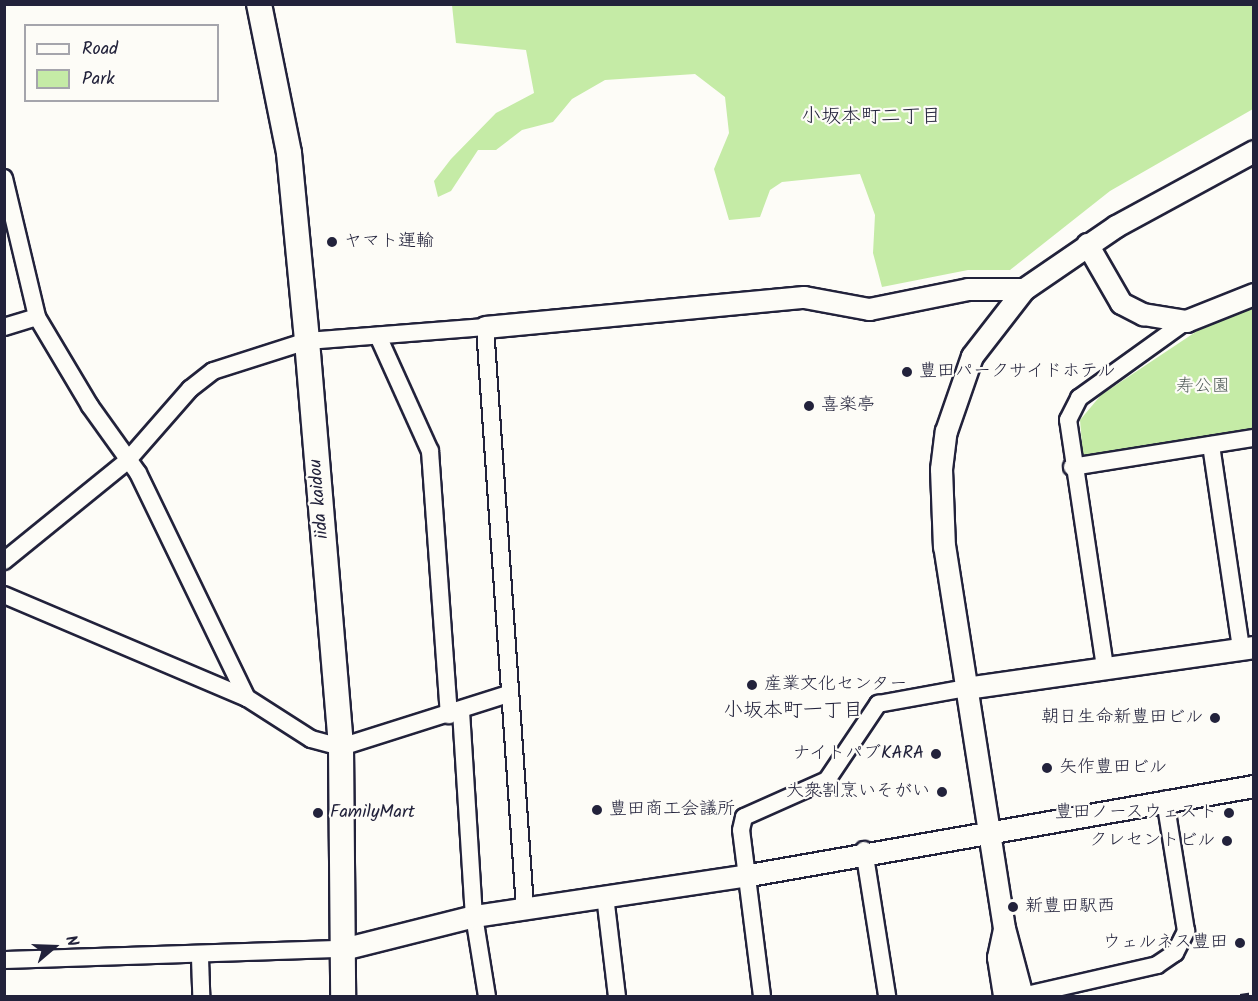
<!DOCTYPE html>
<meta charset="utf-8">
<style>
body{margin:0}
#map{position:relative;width:1258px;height:1001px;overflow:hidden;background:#fdfcf7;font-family:Kalam,"Klee One",sans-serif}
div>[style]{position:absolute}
.green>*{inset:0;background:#c5eba6}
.roads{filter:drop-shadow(2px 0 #22223b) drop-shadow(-2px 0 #22223b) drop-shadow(0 2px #22223b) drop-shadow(0 -2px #22223b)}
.minor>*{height:16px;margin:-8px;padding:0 8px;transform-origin:8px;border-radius:8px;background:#fdfcf7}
.tertiary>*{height:21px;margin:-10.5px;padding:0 10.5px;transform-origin:10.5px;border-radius:10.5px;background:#fdfcf7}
.secondary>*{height:24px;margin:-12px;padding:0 12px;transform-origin:12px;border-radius:12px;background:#fdfcf7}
.rail>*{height:4.5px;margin-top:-2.25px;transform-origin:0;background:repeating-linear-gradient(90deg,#22223b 0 9px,transparent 0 13.5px)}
.dots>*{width:16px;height:16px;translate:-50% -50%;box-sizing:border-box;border:3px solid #fdfcf7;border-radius:50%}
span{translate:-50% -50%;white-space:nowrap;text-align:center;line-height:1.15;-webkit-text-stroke:4.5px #fdfcf7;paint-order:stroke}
.poi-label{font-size:18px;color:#22223b}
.left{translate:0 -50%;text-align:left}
.right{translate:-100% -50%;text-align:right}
.park-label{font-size:18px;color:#535e5b}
.street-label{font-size:18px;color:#22223b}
.neighbourhood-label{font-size:20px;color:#22223b}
.frame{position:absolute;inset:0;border:6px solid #22223b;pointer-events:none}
.legend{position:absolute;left:24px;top:24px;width:195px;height:78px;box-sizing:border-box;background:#fdfcf7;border:2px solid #a5a5ac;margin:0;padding:8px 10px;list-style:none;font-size:18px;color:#22223b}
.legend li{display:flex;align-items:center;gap:12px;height:30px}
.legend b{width:30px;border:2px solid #a5a5ac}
.north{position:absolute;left:24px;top:917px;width:60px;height:60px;-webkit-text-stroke:4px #fdfcf7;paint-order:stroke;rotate:71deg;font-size:16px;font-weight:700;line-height:24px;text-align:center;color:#22223b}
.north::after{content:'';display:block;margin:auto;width:21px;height:27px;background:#22223b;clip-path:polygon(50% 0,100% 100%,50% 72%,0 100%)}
</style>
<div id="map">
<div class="green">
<div style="clip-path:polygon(452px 5px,1253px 5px,1253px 109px,1110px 191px,1010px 270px,968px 270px,882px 287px,873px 253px,875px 215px,860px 174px,782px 182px,770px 190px,760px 217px,729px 220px,714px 169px,729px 133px,725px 97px,695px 74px,605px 80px,572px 99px,553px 122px,522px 130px,496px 150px,478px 150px,451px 191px,438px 197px,434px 181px,451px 159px,496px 113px,534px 93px,526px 50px,456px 43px)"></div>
<div style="clip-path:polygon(1253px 305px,1253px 429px,1083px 456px,1080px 420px,1101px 395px,1200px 329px)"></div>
</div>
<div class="roads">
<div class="minor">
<div style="left:4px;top:178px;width:143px;rotate:76.6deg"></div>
<div style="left:37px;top:317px;width:104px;rotate:59.2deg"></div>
<div style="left:90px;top:406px;width:82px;rotate:54.4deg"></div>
<div style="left:138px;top:473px;width:250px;rotate:64.2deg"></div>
<div style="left:4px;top:327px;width:34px;rotate:-17deg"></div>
<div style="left:378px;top:336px;width:126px;rotate:65.7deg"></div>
<div style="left:430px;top:451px;width:265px;rotate:85.9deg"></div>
<div style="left:1211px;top:445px;width:206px;rotate:81.6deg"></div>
<div style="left:1072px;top:467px;width:184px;rotate:-9.1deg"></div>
<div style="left:4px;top:561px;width:159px;rotate:-39.1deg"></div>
<div style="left:127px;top:461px;width:96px;rotate:-48.8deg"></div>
<div style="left:190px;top:389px;width:29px;rotate:-38deg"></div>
<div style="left:213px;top:371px;width:99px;rotate:-17.7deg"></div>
<div style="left:307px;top:341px;width:179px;rotate:-4.5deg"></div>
<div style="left:485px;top:327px;width:582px;rotate:86.06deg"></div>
<div style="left:4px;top:595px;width:264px;rotate:23deg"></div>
<div style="left:247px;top:698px;width:76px;rotate:32.6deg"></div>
<div style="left:311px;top:739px;width:31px;rotate:15deg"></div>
<div style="left:341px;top:747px;width:175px;rotate:-17.6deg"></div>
<div style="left:1105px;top:667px;width:250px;rotate:-98.5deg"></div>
<div style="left:1068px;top:420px;width:25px;rotate:-63deg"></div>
<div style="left:1079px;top:398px;width:132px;rotate:-35.7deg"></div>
<div style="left:461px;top:711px;width:205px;rotate:86.4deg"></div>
<div style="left:474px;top:916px;width:81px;rotate:80.8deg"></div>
<div style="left:864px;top:850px;width:148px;rotate:81deg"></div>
<div style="left:605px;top:896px;width:101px;rotate:83.2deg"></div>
<div style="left:200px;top:958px;width:38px;rotate:88deg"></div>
<div style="left:4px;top:960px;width:339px;rotate:-1.9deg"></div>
<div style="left:762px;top:996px;width:167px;rotate:-97.2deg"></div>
<div style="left:741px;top:830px;width:13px;rotate:-77deg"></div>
<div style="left:744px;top:817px;width:91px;rotate:-24deg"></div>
<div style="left:827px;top:780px;width:92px;rotate:-56.1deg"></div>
<div style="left:878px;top:704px;width:89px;rotate:-10.3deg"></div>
<div style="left:1022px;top:996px;width:139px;rotate:-12.9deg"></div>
<div style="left:1157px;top:965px;width:22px;rotate:-34deg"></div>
<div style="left:1175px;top:953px;width:25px;rotate:-63deg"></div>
<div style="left:1186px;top:931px;width:133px;rotate:-99.1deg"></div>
</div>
<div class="tertiary">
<div style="left:1087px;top:244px;width:68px;rotate:60deg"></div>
<div style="left:1121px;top:303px;width:25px;rotate:27deg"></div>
<div style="left:1143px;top:314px;width:44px;rotate:9.2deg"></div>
<div style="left:1186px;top:321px;width:73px;rotate:-21.7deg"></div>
<div style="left:485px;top:327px;width:320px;rotate:-5.4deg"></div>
<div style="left:804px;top:297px;width:66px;rotate:10.5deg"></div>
<div style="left:869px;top:309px;width:101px;rotate:-11.4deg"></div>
<div style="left:968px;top:289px;width:56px"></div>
<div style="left:966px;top:688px;width:291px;rotate:-8.1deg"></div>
<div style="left:1004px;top:929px;width:29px;rotate:102deg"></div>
<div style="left:998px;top:957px;width:39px;rotate:81deg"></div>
<div style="left:343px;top:949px;width:135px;rotate:-14.1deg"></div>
<div style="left:474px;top:916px;width:278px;rotate:-8.5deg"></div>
<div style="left:749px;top:875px;width:513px;rotate:-10deg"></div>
<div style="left:1022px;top:996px;width:70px;rotate:-104.8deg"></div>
<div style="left:1004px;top:928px;width:386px;rotate:-98.9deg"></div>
<div style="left:944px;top:547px;width:78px;rotate:-92.2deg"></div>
<div style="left:941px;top:469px;width:38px;rotate:-83deg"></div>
<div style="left:946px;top:431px;width:79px;rotate:-70.9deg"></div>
<div style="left:972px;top:356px;width:85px;rotate:-52.2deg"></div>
<div style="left:1024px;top:289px;width:112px;rotate:-34.4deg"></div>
<div style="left:1116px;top:226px;width:157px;rotate:-28.5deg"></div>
</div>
<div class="secondary">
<div style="left:259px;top:4px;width:152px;rotate:78.6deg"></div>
<div style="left:289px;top:153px;width:189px;rotate:84.5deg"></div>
<div style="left:307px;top:341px;width:407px;rotate:85.2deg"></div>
<div style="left:341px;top:747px;width:249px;rotate:89.5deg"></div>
</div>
</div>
<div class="rail">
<div style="left:1240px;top:996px;width:14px;rotate:-8deg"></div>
</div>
<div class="dots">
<div style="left:332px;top:242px;background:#22223b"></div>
<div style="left:907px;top:372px;background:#22223b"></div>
<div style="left:809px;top:406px;background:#22223b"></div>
<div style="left:752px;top:685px;background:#22223b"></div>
<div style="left:1215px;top:718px;background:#22223b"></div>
<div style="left:936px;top:754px;background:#22223b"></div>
<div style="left:1047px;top:768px;background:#22223b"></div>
<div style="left:942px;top:792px;background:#22223b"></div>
<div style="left:597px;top:810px;background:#22223b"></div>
<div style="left:318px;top:813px;background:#22223b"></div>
<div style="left:1229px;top:813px;background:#22223b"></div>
<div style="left:1227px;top:841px;background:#22223b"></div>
<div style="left:1013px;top:907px;background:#22223b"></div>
<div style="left:1240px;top:943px;background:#22223b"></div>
</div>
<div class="poi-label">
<span class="left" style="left:344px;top:242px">ヤマト運輸</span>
<span class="left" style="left:919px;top:372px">豊田パークサイドホテル</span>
<span class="left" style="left:821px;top:406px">喜楽亭</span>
<span class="left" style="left:764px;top:685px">産業文化センター</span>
<span class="right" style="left:1203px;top:718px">朝日生命新豊田ビル</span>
<span class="right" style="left:924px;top:754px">ナイトパブKARA</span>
<span class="left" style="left:1059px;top:768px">矢作豊田ビル</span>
<span class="right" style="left:930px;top:792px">大衆割烹いそがい</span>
<span class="left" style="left:609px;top:810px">豊田商工会議所</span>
<span class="left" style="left:330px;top:813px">FamilyMart</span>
<span class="right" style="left:1217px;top:813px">豊田ノースウェスト</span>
<span class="right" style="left:1215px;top:841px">クレセントビル</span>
<span class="left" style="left:1025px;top:907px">新豊田駅西</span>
<span class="right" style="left:1228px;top:943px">ウェルネス豊田</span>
</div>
<div class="park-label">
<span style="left:1203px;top:387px">寿公園</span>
</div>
<div class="street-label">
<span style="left:320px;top:499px;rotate:-95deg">iida kaidou</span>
</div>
<div class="neighbourhood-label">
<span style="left:871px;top:117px">小坂本町二丁目</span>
<span style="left:793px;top:711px">小坂本町一丁目</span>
</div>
<div class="frame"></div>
<ul class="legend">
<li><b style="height:8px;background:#fdfcf7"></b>Road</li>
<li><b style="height:16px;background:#c5eba6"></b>Park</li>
</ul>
<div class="north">N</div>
</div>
